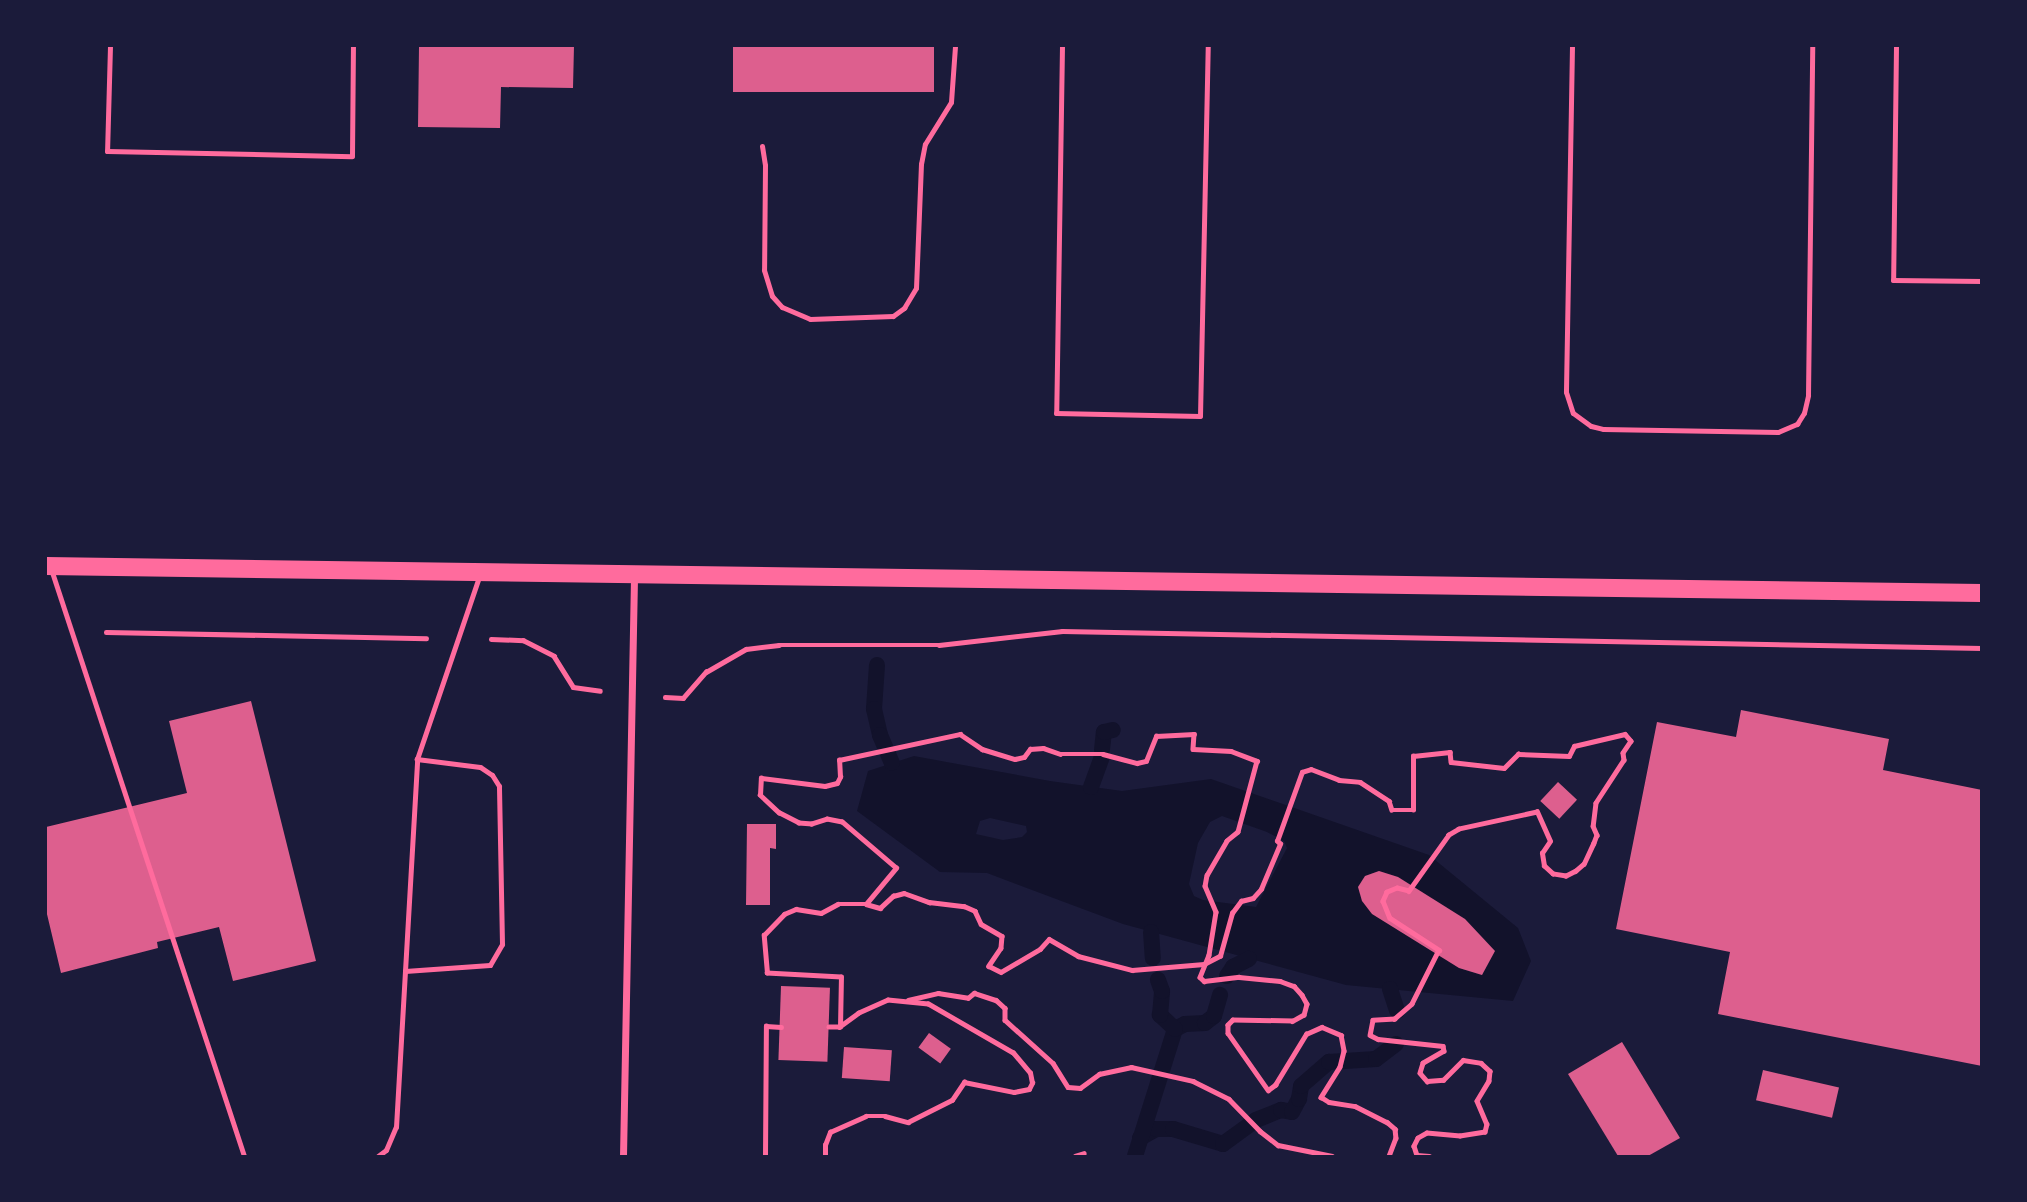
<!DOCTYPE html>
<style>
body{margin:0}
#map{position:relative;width:2027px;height:1202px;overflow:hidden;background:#1b1b3a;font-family:"Times New Roman",serif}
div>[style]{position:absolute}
.water>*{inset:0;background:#12122b}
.stream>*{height:16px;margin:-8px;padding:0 8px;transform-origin:8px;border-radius:8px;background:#12122b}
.building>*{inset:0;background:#dd5f8e;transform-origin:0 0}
.path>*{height:4.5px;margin:-2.25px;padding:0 2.25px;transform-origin:2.25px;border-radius:2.25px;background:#ff6b9d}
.service>*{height:5px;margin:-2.5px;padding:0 2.5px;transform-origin:2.5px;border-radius:2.5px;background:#ff6b9d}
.minor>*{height:7px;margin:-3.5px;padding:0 3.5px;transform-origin:3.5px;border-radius:3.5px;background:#ff6b9d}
.primary>*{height:18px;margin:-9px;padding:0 9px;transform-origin:9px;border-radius:9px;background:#ff6b9d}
span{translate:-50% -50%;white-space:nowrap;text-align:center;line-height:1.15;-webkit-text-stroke:7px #1b1b3a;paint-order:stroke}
.frame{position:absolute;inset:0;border:47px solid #1b1b3a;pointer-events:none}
</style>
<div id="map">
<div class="water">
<div style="clip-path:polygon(evenodd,914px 756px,1050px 781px,1122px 791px,1211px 779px,1429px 855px,1518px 928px,1531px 961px,1513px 1001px,1346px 985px,1123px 924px,987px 873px,940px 872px,857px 811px,868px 771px,914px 756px,1222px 816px,1267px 832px,1284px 841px,1287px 848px,1256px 907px,1203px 900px,1194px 896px,1189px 884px,1198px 843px,1210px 822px,1222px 816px,914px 756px,990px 818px,1026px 826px,1027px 832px,1022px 837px,1003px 840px,976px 834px,980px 821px,990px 818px,914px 756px,1379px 871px,1398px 877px,1465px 919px,1495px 951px,1482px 975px,1459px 968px,1362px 901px,1358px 887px,1365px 876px,1379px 871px)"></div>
</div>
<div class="stream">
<div style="left:877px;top:665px;width:44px;rotate:93.9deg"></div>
<div style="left:874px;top:709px;width:27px;rotate:77deg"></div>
<div style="left:880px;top:735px;width:30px;rotate:67deg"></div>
<div style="left:1102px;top:750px;width:18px;rotate:-84deg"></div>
<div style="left:1104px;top:732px;width:9px;rotate:-13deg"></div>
<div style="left:1091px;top:787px;width:30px;rotate:-70deg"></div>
<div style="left:1151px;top:932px;width:26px;rotate:86deg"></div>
<div style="left:1227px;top:976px;width:11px;rotate:-56deg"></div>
<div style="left:1233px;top:967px;width:18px;rotate:-27deg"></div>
<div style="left:1390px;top:989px;width:23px;rotate:72deg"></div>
<div style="left:1175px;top:1029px;width:11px;rotate:-27deg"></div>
<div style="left:1185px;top:1024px;width:20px;rotate:-3deg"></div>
<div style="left:1205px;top:1023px;width:11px;rotate:-38deg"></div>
<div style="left:1214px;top:1016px;width:22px;rotate:-74deg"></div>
<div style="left:1140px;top:1138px;width:18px;rotate:-29deg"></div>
<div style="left:1156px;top:1129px;width:17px"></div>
<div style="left:1173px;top:1129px;width:52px;rotate:16.7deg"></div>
<div style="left:1223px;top:1144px;width:41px;rotate:-36deg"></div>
<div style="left:1256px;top:1120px;width:27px;rotate:-22deg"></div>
<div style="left:1281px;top:1110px;width:11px;rotate:10deg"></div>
<div style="left:1292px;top:1112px;width:15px;rotate:-62deg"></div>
<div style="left:1299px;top:1099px;width:13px;rotate:-81deg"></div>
<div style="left:1301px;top:1086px;width:37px;rotate:-41deg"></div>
<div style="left:1329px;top:1062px;width:47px;rotate:-3.7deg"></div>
<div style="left:1376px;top:1059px;width:25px;rotate:-37deg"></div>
<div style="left:1135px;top:1156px;width:133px;rotate:-72.5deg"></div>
<div style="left:1175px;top:1029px;width:21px;rotate:-137deg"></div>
<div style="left:1160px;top:1015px;width:24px;rotate:-85deg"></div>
<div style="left:1162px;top:991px;width:12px;rotate:-110deg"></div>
</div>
<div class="building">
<div style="clip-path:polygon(419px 46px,574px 46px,573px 88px,501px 87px,500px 128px,418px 127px)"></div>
<div style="left:733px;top:46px;width:201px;height:46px"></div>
<div style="clip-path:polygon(251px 701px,316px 961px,233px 981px,219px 927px,157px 942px,158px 948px,61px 973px,46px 910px,46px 827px,187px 793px,169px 721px)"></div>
<div style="clip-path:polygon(1741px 710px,1889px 739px,1883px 770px,1982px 790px,1982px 1066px,1718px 1014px,1730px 952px,1616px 929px,1657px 722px,1736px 737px)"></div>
<div style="left:1558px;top:782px;width:26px;height:26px;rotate:43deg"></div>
<div style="clip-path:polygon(747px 824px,776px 824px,776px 849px,770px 848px,770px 905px,746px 905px)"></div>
<div style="clip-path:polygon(1379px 871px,1398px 877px,1465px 919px,1495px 951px,1482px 975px,1459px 968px,1372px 914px,1362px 901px,1358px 887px,1365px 876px)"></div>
<div style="left:781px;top:986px;width:49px;height:74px;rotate:2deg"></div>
<div style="left:929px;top:1033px;width:27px;height:18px;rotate:36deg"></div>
<div style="clip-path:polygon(1622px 1042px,1680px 1138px,1648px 1156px,1618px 1156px,1568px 1074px)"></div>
<div style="left:844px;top:1047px;width:48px;height:31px;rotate:4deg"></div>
<div style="left:1763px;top:1070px;width:78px;height:31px;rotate:13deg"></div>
</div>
<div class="path">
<div style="left:106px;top:632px;width:320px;rotate:1.1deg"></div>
<div style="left:491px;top:639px;width:32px;rotate:2deg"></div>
<div style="left:523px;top:640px;width:35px;rotate:27deg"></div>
<div style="left:554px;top:656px;width:36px;rotate:58deg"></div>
<div style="left:573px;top:687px;width:27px;rotate:8deg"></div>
<div style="left:665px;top:697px;width:18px;rotate:3deg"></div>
<div style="left:683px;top:698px;width:35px;rotate:-49deg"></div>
<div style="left:706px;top:672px;width:46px;rotate:-29.9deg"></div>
<div style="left:746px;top:649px;width:33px;rotate:-7deg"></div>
<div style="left:779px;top:645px;width:160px"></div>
<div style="left:939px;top:645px;width:124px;rotate:-6.5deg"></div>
<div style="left:1062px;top:631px;width:920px;rotate:1.06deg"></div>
<div style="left:866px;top:904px;width:15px;rotate:16deg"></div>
<div style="left:880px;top:908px;width:18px;rotate:-43deg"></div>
<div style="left:893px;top:896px;width:11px;rotate:-15deg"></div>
<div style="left:904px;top:893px;width:27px;rotate:20deg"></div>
<div style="left:929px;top:902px;width:35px;rotate:7deg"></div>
<div style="left:964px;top:906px;width:12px;rotate:24deg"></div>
<div style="left:975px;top:911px;width:14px;rotate:65deg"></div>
<div style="left:981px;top:924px;width:24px;rotate:30deg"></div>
<div style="left:1002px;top:936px;width:12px;rotate:95deg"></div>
<div style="left:1001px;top:948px;width:22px;rotate:124deg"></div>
<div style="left:989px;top:966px;width:13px;rotate:27deg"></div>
<div style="left:1001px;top:972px;width:45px;rotate:-30.5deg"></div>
<div style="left:1040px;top:949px;width:13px;rotate:-48deg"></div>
<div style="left:1049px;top:939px;width:34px;rotate:30deg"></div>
<div style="left:1078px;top:956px;width:56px;rotate:14.5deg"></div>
<div style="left:1132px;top:970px;width:72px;rotate:-4.8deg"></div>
<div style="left:1204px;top:964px;width:18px;rotate:-27deg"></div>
<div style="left:1220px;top:956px;width:45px;rotate:-74.4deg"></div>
<div style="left:1232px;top:913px;width:15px;rotate:-53deg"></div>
<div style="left:1241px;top:901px;width:12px;rotate:-14deg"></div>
<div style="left:1253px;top:898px;width:12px;rotate:-48deg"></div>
<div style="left:1261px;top:889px;width:49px;rotate:-67.1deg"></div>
<div style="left:1280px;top:844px;width:4px;rotate:-135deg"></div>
<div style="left:1277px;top:841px;width:73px;rotate:-70.1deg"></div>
<div style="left:1302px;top:772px;width:9px;rotate:-18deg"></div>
<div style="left:1311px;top:769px;width:30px;rotate:21deg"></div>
<div style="left:1339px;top:780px;width:21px;rotate:5deg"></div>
<div style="left:1360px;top:782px;width:35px;rotate:33deg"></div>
<div style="left:1389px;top:801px;width:9px;rotate:72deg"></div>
<div style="left:1392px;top:810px;width:21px"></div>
<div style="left:1413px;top:810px;width:54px;rotate:-90deg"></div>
<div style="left:1413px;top:756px;width:37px;rotate:-6deg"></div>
<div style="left:1450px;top:752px;width:10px;rotate:84deg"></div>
<div style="left:1451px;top:762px;width:53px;rotate:6.5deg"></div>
<div style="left:1504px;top:768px;width:20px;rotate:-45deg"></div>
<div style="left:1518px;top:754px;width:51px;rotate:2.2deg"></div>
<div style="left:1569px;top:756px;width:11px;rotate:-63deg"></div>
<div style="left:1574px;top:746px;width:52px;rotate:-13.2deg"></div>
<div style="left:1625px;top:734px;width:9px;rotate:49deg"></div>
<div style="left:1631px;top:741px;width:14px;rotate:124deg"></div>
<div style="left:1623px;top:753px;width:7px;rotate:82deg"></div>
<div style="left:1624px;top:760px;width:51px;rotate:123.1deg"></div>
<div style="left:1596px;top:803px;width:23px;rotate:97deg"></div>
<div style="left:1593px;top:826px;width:10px;rotate:66deg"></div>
<div style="left:1597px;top:835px;width:9px;rotate:111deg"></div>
<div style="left:1594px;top:843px;width:23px;rotate:115deg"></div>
<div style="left:1584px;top:864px;width:11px;rotate:139deg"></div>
<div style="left:1576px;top:871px;width:11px;rotate:153deg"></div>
<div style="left:1566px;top:876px;width:13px;rotate:-171deg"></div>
<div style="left:1553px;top:874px;width:12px;rotate:-138deg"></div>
<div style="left:1544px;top:866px;width:13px;rotate:-99deg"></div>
<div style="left:1542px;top:853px;width:14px;rotate:-56deg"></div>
<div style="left:1550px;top:841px;width:32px;rotate:-114deg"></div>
<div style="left:1537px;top:812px;width:80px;rotate:167.7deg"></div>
<div style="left:1459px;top:829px;width:12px;rotate:149deg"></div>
<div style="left:1449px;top:835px;width:69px;rotate:125.5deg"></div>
<div style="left:1409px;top:891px;width:12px;rotate:-166deg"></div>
<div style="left:1397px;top:888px;width:11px;rotate:158deg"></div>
<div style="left:1387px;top:892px;width:10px;rotate:114deg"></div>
<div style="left:1383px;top:901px;width:18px;rotate:68deg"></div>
<div style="left:1390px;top:918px;width:59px;rotate:33.1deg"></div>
<div style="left:1439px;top:950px;width:60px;rotate:116.6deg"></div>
<div style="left:1412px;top:1004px;width:23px;rotate:139deg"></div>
<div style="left:1395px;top:1019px;width:22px;rotate:177deg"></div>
<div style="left:1373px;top:1020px;width:15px;rotate:101deg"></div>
<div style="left:1370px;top:1035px;width:9px;rotate:27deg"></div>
<div style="left:1378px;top:1039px;width:65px;rotate:6.1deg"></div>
<div style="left:1443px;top:1046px;width:5px;rotate:79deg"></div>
<div style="left:1444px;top:1051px;width:24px;rotate:150deg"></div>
<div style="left:1423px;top:1063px;width:10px;rotate:107deg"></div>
<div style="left:1420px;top:1073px;width:11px;rotate:49deg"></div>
<div style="left:1427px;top:1081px;width:16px;rotate:-4deg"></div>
<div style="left:1443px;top:1080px;width:28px;rotate:-45deg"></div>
<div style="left:1463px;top:1060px;width:18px;rotate:9deg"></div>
<div style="left:1481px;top:1063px;width:12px;rotate:42deg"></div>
<div style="left:1490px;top:1071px;width:10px;rotate:96deg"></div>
<div style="left:1489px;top:1081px;width:23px;rotate:121deg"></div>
<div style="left:1477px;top:1101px;width:25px;rotate:67deg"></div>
<div style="left:1487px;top:1124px;width:8px;rotate:104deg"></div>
<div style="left:1485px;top:1132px;width:25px;rotate:171deg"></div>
<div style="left:1460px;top:1136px;width:33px;rotate:-175deg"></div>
<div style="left:1427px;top:1133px;width:10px;rotate:151deg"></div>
<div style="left:1418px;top:1138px;width:9px;rotate:117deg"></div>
<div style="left:1414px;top:1146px;width:9px;rotate:72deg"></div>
<div style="left:1417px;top:1155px;width:12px;rotate:5deg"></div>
<div style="left:908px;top:1000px;width:31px;rotate:-13deg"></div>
<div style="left:938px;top:993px;width:30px;rotate:9deg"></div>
<div style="left:968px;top:998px;width:8px;rotate:-40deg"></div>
<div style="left:974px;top:993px;width:23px;rotate:18deg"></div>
<div style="left:996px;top:1000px;width:12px;rotate:42deg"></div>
<div style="left:1005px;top:1008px;width:12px;rotate:90deg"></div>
<div style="left:1005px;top:1020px;width:64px;rotate:41.9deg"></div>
<div style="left:1053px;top:1063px;width:28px;rotate:58deg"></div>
<div style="left:1068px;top:1087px;width:12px;rotate:5deg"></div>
<div style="left:1080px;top:1088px;width:24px;rotate:-36deg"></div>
<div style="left:1099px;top:1074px;width:33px;rotate:-12deg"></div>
<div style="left:1131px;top:1067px;width:64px;rotate:12.7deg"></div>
<div style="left:1193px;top:1081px;width:40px;rotate:26.6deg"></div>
<div style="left:1229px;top:1099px;width:45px;rotate:45.9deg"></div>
<div style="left:1260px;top:1131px;width:23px;rotate:38deg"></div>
<div style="left:1278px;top:1145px;width:55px;rotate:11.5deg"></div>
<div style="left:840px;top:1027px;width:50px;rotate:-88.9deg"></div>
<div style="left:841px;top:977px;width:74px;rotate:-176.9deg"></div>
<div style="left:767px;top:973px;width:38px;rotate:-95deg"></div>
<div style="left:764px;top:935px;width:29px;rotate:-46deg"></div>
<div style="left:784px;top:914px;width:13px;rotate:-23deg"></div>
<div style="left:796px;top:909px;width:25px;rotate:9deg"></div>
<div style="left:821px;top:913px;width:19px;rotate:-28deg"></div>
<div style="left:838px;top:904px;width:28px"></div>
<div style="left:866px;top:904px;width:47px;rotate:-50.2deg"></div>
<div style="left:896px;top:868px;width:71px;rotate:-139.6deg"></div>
<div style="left:842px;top:822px;width:15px;rotate:-169deg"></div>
<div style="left:827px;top:819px;width:16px;rotate:162deg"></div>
<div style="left:812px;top:824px;width:13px;rotate:-176deg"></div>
<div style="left:799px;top:823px;width:22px;rotate:-153deg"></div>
<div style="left:779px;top:813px;width:26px;rotate:-137deg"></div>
<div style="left:760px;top:795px;width:17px;rotate:-87deg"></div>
<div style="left:761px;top:778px;width:64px;rotate:7.1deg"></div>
<div style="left:825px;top:786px;width:12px;rotate:-14deg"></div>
<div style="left:837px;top:783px;width:7px;rotate:-63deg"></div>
<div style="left:840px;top:777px;width:17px;rotate:-93deg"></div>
<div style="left:839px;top:760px;width:124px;rotate:-12.1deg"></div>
<div style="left:960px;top:734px;width:27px;rotate:34deg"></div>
<div style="left:982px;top:749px;width:34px;rotate:17deg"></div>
<div style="left:1015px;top:759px;width:9px;rotate:-13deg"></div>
<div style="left:1024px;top:757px;width:10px;rotate:-53deg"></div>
<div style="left:1030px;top:749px;width:13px;rotate:-4deg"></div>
<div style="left:1043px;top:748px;width:18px;rotate:19deg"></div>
<div style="left:1060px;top:754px;width:43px"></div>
<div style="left:1103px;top:754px;width:35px;rotate:15deg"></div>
<div style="left:1137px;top:763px;width:9px;rotate:-13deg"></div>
<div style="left:1146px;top:761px;width:27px;rotate:-68deg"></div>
<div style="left:1156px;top:736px;width:38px;rotate:-3deg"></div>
<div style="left:1194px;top:734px;width:15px;rotate:94deg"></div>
<div style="left:1193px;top:749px;width:38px;rotate:3deg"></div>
<div style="left:1231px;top:751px;width:28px;rotate:21deg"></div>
<div style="left:1257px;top:761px;width:73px;rotate:105deg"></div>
<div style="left:1238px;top:832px;width:14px;rotate:141deg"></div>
<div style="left:1227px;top:841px;width:39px;rotate:120deg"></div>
<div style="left:1207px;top:875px;width:11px;rotate:100deg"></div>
<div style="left:1205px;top:886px;width:28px;rotate:67deg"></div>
<div style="left:1216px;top:912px;width:44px;rotate:99.2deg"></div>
<div style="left:1209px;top:955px;width:24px;rotate:112deg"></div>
<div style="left:1200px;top:977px;width:6px;rotate:45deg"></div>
<div style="left:1204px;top:981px;width:35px;rotate:-7deg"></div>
<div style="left:1239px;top:977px;width:41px;rotate:5.6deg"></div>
<div style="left:1280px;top:981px;width:15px;rotate:20deg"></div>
<div style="left:1294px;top:986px;width:12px;rotate:48deg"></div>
<div style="left:1302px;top:995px;width:10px;rotate:61deg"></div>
<div style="left:1307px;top:1004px;width:11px;rotate:105deg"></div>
<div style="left:1304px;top:1015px;width:13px;rotate:151deg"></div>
<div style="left:1293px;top:1021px;width:60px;rotate:-179deg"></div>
<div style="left:1233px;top:1020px;width:7px;rotate:135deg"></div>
<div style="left:1228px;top:1025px;width:8px;rotate:90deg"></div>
<div style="left:1228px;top:1033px;width:70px;rotate:54.9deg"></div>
<div style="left:1268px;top:1090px;width:9px;rotate:-36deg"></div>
<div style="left:1275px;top:1085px;width:60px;rotate:-58.7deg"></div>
<div style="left:1306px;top:1034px;width:17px;rotate:-24deg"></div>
<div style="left:1322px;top:1027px;width:21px;rotate:23deg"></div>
<div style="left:1341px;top:1035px;width:16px;rotate:79deg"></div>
<div style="left:1344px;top:1051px;width:16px;rotate:104deg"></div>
<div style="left:1340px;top:1067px;width:36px;rotate:122deg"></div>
<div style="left:1321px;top:1097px;width:9px;rotate:32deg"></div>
<div style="left:1329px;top:1102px;width:26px;rotate:9deg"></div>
<div style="left:1355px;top:1106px;width:36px;rotate:27deg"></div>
<div style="left:1387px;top:1122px;width:11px;rotate:41deg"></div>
<div style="left:1395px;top:1129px;width:9px;rotate:84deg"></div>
<div style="left:1396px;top:1138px;width:19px;rotate:111deg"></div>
<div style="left:765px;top:1156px;width:130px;rotate:-89.6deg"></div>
<div style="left:766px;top:1026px;width:15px;rotate:4deg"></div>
<div style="left:825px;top:1156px;width:11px;rotate:-90deg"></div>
<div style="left:825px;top:1145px;width:14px;rotate:-69deg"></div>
<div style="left:830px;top:1132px;width:39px;rotate:-24deg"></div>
<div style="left:866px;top:1116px;width:19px"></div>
<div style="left:885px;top:1116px;width:24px;rotate:15deg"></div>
<div style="left:908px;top:1122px;width:49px;rotate:-26.6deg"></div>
<div style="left:952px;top:1100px;width:22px;rotate:-56deg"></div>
<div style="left:964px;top:1082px;width:51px;rotate:11.3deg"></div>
<div style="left:1014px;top:1092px;width:15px;rotate:-11deg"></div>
<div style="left:1029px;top:1089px;width:7px;rotate:-63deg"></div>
<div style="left:1032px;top:1083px;width:10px;rotate:-101deg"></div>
<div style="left:1030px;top:1073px;width:26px;rotate:-130deg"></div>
<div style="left:1013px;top:1053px;width:98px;rotate:-150deg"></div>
<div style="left:928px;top:1004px;width:40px;rotate:-174.3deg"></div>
<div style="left:888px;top:1000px;width:32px;rotate:156deg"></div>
<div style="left:859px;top:1013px;width:24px;rotate:144deg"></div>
<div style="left:840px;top:1027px;width:11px;rotate:180deg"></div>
<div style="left:1075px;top:1156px;width:9px;rotate:-18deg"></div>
</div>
<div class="service">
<div style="left:110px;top:46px;width:105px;rotate:91.6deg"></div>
<div style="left:107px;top:151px;width:245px;rotate:1.2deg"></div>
<div style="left:352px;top:156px;width:110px;rotate:-89.5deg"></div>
<div style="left:1062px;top:46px;width:367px;rotate:90.9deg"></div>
<div style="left:1056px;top:413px;width:144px;rotate:1.2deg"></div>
<div style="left:1200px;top:416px;width:370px;rotate:-88.8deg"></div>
<div style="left:1572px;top:46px;width:346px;rotate:91deg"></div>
<div style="left:1566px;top:392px;width:22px;rotate:72deg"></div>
<div style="left:1573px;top:413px;width:22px;rotate:36deg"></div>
<div style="left:1591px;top:426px;width:12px;rotate:14deg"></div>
<div style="left:1603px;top:429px;width:175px;rotate:1deg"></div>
<div style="left:1778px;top:432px;width:21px;rotate:-23deg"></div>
<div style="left:1797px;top:424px;width:13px;rotate:-58deg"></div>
<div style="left:1804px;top:413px;width:18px;rotate:-77deg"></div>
<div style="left:1808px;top:395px;width:349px;rotate:-89.3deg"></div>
<div style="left:1896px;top:46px;width:234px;rotate:90.7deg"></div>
<div style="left:1893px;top:280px;width:89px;rotate:0.6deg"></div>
<div style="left:762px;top:146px;width:19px;rotate:81deg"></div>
<div style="left:765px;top:165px;width:105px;rotate:90.5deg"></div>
<div style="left:764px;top:270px;width:27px;rotate:73deg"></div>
<div style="left:772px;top:296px;width:15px;rotate:48deg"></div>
<div style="left:782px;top:307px;width:30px;rotate:23deg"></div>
<div style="left:810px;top:319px;width:83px;rotate:-2.1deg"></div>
<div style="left:893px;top:316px;width:14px;rotate:-36deg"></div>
<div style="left:904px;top:308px;width:23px;rotate:-59deg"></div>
<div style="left:916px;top:288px;width:124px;rotate:-87.7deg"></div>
<div style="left:921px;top:164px;width:20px;rotate:-79deg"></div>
<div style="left:925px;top:144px;width:49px;rotate:-58.2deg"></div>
<div style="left:951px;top:102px;width:56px;rotate:-85.9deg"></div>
<div style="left:51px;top:569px;width:618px;rotate:71.8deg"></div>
<div style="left:405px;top:971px;width:85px;rotate:-4deg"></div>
<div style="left:490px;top:965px;width:24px;rotate:-60deg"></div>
<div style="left:502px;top:944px;width:158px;rotate:-91.1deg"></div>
<div style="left:499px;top:786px;width:13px;rotate:-122deg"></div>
<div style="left:492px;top:775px;width:14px;rotate:-146deg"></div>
<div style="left:480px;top:767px;width:64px;rotate:-172.8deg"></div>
<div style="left:378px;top:1156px;width:10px;rotate:-37deg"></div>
<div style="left:386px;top:1150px;width:25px;rotate:-67deg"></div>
<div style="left:396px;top:1127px;width:369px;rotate:-86.7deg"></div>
<div style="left:417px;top:759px;width:195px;rotate:-71.2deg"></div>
</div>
<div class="minor">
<div style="left:623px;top:1156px;width:580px;rotate:-88.91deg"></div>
</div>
<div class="primary">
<div style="left:46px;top:566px;width:1936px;rotate:0.8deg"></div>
</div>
<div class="frame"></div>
</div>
